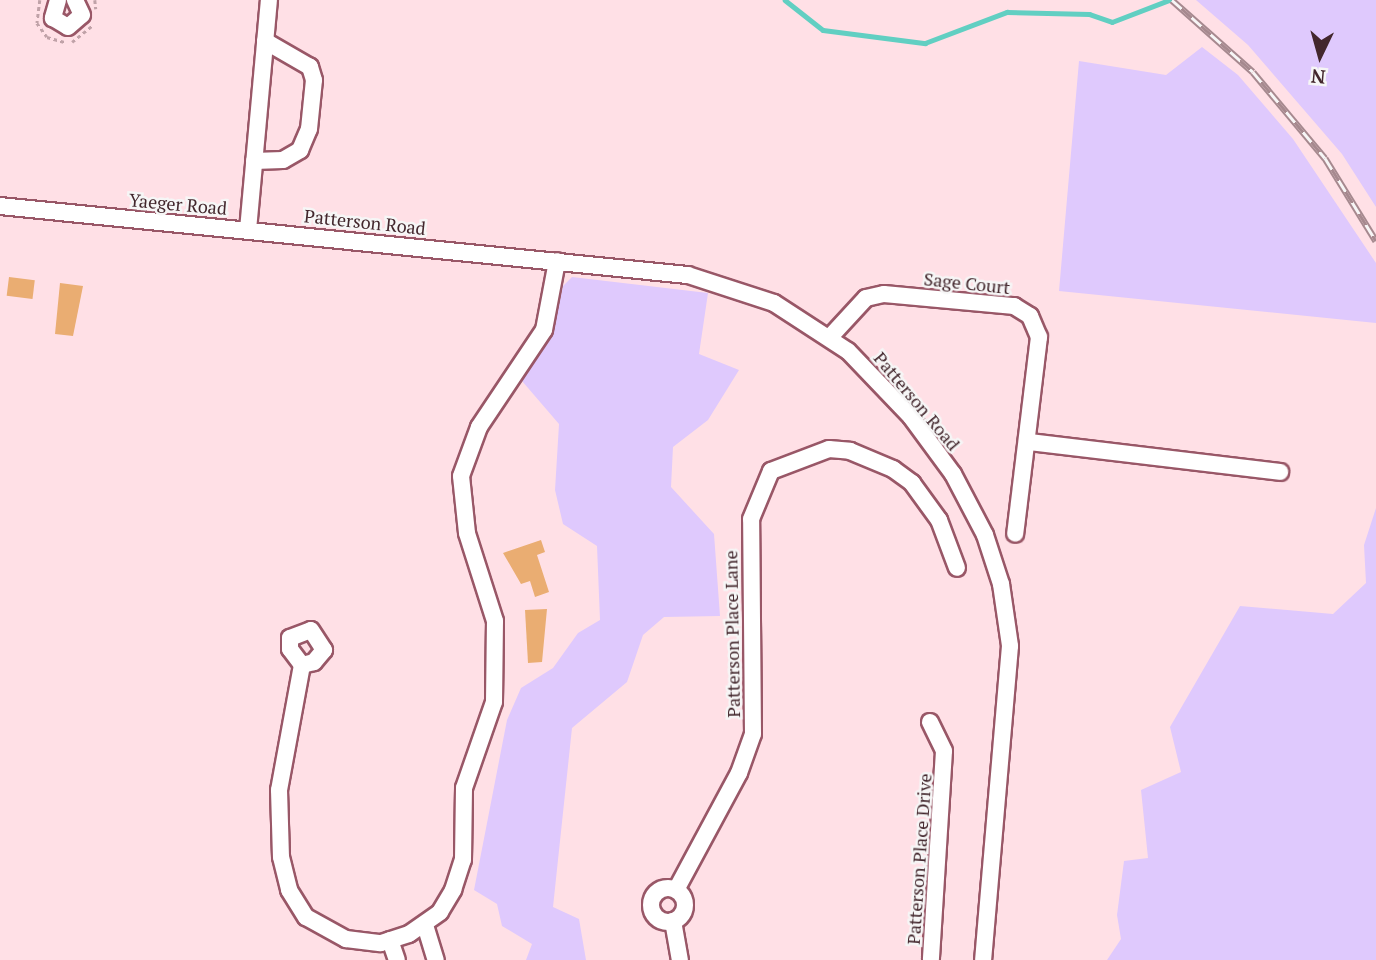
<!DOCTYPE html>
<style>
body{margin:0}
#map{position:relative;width:1376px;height:960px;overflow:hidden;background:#ffe0e6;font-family:"PT Serif",serif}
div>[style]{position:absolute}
.green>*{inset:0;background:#dfc9fd}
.stream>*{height:4.5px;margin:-2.25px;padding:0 2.25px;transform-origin:2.25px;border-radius:2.25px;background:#61cfc2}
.building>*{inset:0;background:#eaad72;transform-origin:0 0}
.path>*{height:2.5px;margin-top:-1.25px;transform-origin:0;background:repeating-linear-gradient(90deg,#c0a2a8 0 3.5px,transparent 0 7px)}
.roads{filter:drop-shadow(2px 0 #995767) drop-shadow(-2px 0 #995767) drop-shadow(0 2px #995767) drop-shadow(0 -2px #995767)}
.minor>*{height:16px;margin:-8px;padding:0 8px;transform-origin:8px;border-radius:8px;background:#fff}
.minor>.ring{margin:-8px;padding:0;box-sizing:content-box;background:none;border:16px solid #fff;border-radius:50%}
.rail>*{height:7px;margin-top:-3.5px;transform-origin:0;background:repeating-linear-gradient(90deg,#f6f6f6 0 13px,#a6898f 0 26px);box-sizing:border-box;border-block:2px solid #a6898f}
span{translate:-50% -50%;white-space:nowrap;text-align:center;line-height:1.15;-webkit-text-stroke:5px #f6f6f6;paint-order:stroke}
.street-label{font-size:18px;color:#43272d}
.north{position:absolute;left:1285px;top:21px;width:70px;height:70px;-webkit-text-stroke:5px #f6f6f6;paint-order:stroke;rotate:185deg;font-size:19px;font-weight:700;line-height:28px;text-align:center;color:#43272d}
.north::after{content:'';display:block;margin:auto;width:24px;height:32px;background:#43272d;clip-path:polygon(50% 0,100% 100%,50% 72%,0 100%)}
</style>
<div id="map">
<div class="green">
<div style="clip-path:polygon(1196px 0,1376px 0,1376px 207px,1342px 154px,1248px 45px)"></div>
<div style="clip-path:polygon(1202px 47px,1238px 75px,1293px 139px,1376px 263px,1376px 323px,1059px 291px,1079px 61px,1166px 75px)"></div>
<div style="clip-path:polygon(572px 277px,708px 293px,699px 354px,739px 370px,708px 420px,673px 447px,671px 487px,714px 534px,720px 616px,664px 617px,643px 635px,627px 682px,572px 728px,553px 907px,579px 919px,586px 960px,526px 960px,532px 944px,502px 926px,497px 904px,474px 890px,507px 720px,521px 688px,553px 668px,578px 633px,600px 620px,597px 546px,563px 524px,555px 490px,559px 424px,522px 381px,553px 330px,563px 286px)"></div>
<div style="clip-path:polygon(1376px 508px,1376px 960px,1107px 960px,1121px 939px,1117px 915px,1124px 861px,1148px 858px,1141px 790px,1181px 772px,1170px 727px,1240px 606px,1333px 614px,1366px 583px,1364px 545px)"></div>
</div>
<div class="stream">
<div style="left:785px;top:0;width:48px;rotate:38.3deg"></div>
<div style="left:823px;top:30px;width:103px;rotate:7.3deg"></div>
<div style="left:925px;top:43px;width:88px;rotate:-20.7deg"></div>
<div style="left:1007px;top:12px;width:82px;rotate:1.4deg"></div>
<div style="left:1089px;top:14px;width:24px;rotate:19deg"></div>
<div style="left:1112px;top:22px;width:61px;rotate:-21.1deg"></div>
</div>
<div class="building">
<div style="left:9px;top:277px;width:26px;height:19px;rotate:7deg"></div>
<div style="clip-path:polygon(60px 283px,83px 286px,73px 336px,55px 334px)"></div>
<div style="clip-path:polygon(541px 540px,545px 552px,537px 555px,549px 592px,535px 597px,530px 581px,521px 584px,503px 553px)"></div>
<div style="clip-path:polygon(547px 609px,542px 662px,528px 663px,525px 610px)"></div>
</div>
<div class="path">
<div style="left:40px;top:0;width:23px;rotate:97deg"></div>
<div style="left:37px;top:23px;width:17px;rotate:54deg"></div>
<div style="left:47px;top:37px;width:19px;rotate:16deg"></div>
<div style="left:95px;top:0;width:9px;rotate:84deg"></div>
<div style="left:72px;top:42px;width:27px;rotate:-39deg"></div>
</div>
<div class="roads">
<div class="minor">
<div style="left:58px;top:0;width:19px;rotate:106deg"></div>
<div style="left:53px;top:18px;width:17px;rotate:31deg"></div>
<div style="left:68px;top:27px;width:18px;rotate:-41deg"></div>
<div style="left:82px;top:15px;width:17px;rotate:-115deg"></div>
<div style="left:254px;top:161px;width:29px;rotate:-2deg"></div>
<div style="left:283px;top:160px;width:20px;rotate:-30deg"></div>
<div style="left:300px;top:150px;width:23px;rotate:-67deg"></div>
<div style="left:309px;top:129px;width:49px;rotate:-84.2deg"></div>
<div style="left:314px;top:80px;width:14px;rotate:-107deg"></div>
<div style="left:310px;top:67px;width:52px;rotate:-150deg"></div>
<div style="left:0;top:206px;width:691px;rotate:5.73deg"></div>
<div style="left:688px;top:275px;width:90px;rotate:18deg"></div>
<div style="left:774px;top:303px;width:88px;rotate:33deg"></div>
<div style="left:848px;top:351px;width:91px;rotate:46.3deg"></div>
<div style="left:911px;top:417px;width:71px;rotate:53.6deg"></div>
<div style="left:953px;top:474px;width:69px;rotate:62.3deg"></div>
<div style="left:985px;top:535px;width:52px;rotate:71.9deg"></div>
<div style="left:1001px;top:584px;width:63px;rotate:81.7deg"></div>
<div style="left:1010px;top:646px;width:315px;rotate:94.9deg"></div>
<div style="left:248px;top:230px;width:231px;rotate:-84.8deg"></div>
<div style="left:830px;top:337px;width:53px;rotate:-47.3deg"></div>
<div style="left:866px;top:298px;width:18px;rotate:-13deg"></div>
<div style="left:884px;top:294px;width:131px;rotate:5.3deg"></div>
<div style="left:1014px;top:306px;width:19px;rotate:32deg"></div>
<div style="left:1030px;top:316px;width:23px;rotate:67deg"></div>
<div style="left:1039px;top:337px;width:198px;rotate:96.9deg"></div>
<div style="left:1029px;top:442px;width:253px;rotate:6.8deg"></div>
<div style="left:302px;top:665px;width:20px;rotate:-127deg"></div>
<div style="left:290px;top:649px;width:11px;rotate:-90deg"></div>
<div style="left:290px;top:638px;width:22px;rotate:-21deg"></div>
<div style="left:311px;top:630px;width:24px;rotate:57deg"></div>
<div style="left:324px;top:650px;width:16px;rotate:130deg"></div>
<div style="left:314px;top:662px;width:12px;rotate:166deg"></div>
<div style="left:302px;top:665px;width:127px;rotate:100.4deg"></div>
<div style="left:279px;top:790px;width:67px;rotate:88.3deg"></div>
<div style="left:281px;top:857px;width:34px;rotate:76deg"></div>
<div style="left:289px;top:890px;width:32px;rotate:58deg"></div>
<div style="left:306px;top:917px;width:46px;rotate:28.8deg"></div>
<div style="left:346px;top:939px;width:35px;rotate:7deg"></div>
<div style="left:381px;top:943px;width:29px;rotate:-18deg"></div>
<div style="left:409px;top:934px;width:38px;rotate:-35deg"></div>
<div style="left:440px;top:912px;width:26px;rotate:-59deg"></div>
<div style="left:453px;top:890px;width:32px;rotate:-72deg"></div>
<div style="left:463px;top:860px;width:72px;rotate:-89.2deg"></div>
<div style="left:464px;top:788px;width:91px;rotate:-70.8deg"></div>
<div style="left:494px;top:702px;width:81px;rotate:-89.3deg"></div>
<div style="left:495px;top:621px;width:92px;rotate:-107.7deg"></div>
<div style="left:467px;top:533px;width:57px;rotate:-96deg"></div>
<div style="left:461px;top:476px;width:52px;rotate:-69.8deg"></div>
<div style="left:479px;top:427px;width:117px;rotate:-56.2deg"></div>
<div style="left:544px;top:330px;width:70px;rotate:-79.3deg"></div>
<div style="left:930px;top:722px;width:32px;rotate:64deg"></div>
<div style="left:944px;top:751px;width:209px;rotate:93.6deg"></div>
<div class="ring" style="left:651px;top:888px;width:18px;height:18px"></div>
<div style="left:676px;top:890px;width:133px;rotate:-61.7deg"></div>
<div style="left:739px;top:773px;width:41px;rotate:-70.3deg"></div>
<div style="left:753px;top:734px;width:215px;rotate:-90.5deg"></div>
<div style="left:751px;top:519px;width:52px;rotate:-67.4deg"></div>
<div style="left:771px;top:471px;width:62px;rotate:-20.8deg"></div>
<div style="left:829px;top:449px;width:21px;rotate:5deg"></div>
<div style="left:850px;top:451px;width:47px;rotate:22.7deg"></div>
<div style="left:893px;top:469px;width:24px;rotate:36deg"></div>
<div style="left:912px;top:483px;width:46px;rotate:53.9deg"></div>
<div style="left:939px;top:520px;width:51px;rotate:69.4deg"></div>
<div style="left:673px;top:921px;width:40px;rotate:80deg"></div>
<div style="left:425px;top:925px;width:37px;rotate:73deg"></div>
<div style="left:390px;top:940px;width:21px;rotate:71deg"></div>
</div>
</div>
<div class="rail">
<div style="left:1172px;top:0;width:108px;rotate:41.6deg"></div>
<div style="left:1253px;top:72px;width:112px;rotate:50.1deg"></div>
<div style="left:1325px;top:158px;width:97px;rotate:58.4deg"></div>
</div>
<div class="street-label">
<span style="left:178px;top:204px;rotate:5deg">Yaeger Road</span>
<span style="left:365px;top:222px;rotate:6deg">Patterson Road</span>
<span style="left:967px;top:283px;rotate:6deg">Sage Court</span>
<span style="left:917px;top:401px;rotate:50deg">Patterson Road</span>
<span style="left:732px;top:634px;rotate:-91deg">Patterson Place Lane</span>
<span style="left:919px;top:859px;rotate:-86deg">Patterson Place Drive</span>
</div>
<div class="north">N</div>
</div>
